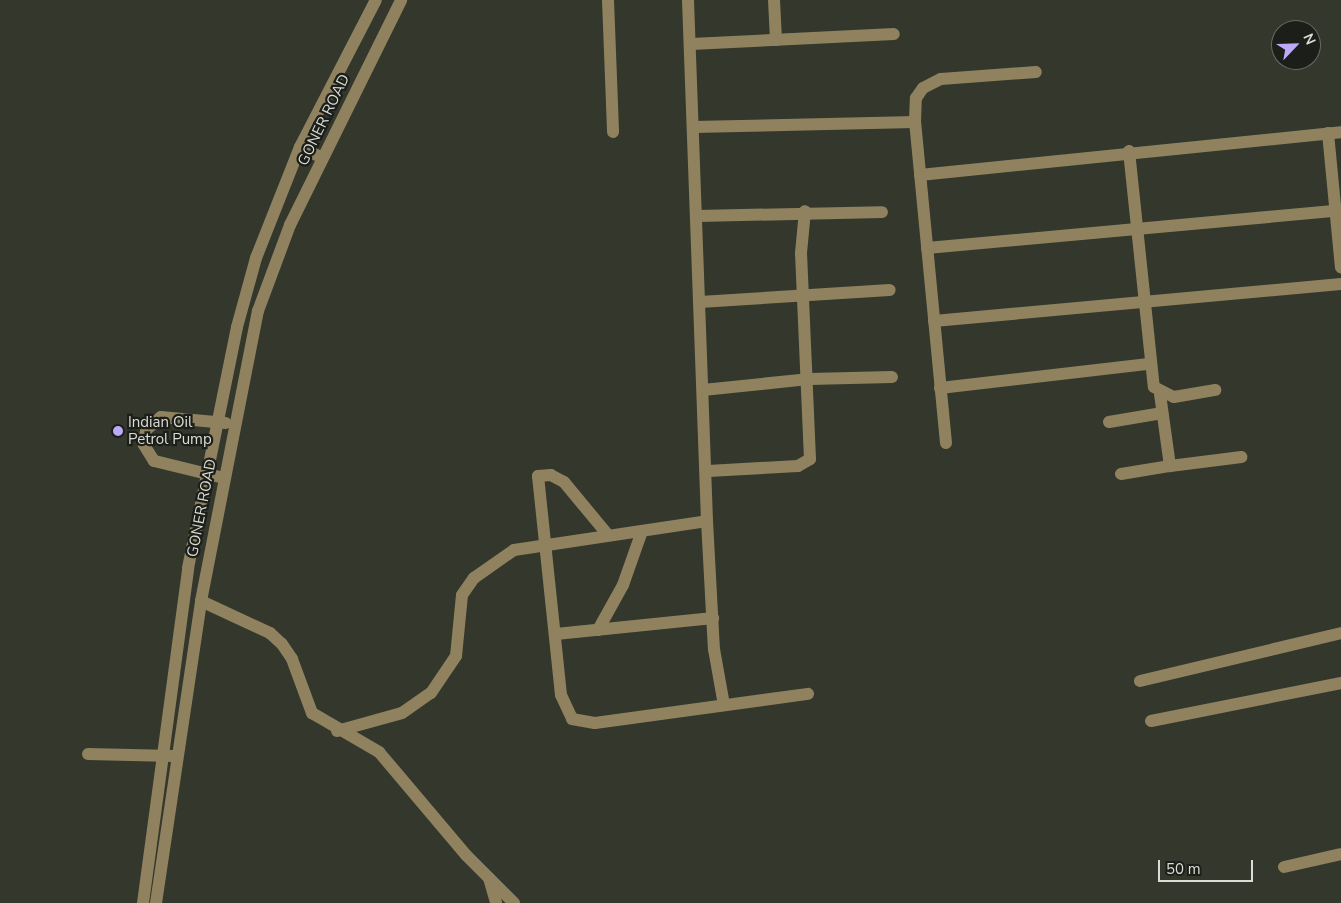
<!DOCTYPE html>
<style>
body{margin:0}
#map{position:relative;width:1341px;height:903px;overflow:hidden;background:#33372c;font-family:"Nunito Sans",sans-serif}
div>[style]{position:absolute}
.minor>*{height:12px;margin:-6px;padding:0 6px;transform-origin:6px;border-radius:6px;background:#90825f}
.dots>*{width:14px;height:14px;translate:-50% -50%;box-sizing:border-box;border:2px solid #1c1e19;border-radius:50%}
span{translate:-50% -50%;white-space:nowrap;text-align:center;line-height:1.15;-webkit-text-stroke:4.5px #1c1e19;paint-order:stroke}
.street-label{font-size:15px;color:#dadcd5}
.poi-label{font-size:15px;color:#dadcd5}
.left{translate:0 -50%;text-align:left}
.north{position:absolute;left:1271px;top:20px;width:50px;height:50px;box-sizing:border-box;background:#1c1e19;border:1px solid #686a64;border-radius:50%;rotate:66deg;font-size:14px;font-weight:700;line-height:20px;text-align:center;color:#dadcd5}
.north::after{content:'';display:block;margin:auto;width:18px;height:22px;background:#bcaaf6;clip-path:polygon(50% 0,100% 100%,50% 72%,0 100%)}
.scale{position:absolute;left:1158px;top:860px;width:95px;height:22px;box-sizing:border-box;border:2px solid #dadcd5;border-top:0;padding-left:6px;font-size:15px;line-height:18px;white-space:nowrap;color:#dadcd5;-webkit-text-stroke:4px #1c1e19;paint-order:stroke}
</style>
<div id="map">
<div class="minor">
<div style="left:608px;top:0;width:132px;rotate:87.8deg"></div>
<div style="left:774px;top:0;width:40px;rotate:87.1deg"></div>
<div style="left:691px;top:44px;width:203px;rotate:-2.8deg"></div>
<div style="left:693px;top:127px;width:222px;rotate:-1.3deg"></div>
<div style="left:1328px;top:133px;width:135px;rotate:84.5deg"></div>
<div style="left:300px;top:147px;width:25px;rotate:26deg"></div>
<div style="left:1129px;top:151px;width:237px;rotate:84deg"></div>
<div style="left:1154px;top:387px;width:22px;rotate:27deg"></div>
<div style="left:1174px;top:397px;width:42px;rotate:-9.7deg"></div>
<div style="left:920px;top:175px;width:423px;rotate:-5.8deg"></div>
<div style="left:697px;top:216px;width:185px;rotate:-1.2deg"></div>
<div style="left:927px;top:248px;width:416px;rotate:-5.2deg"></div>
<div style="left:700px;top:302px;width:190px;rotate:-3.6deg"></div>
<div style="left:934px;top:321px;width:409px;rotate:-5.2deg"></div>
<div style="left:940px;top:388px;width:210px;rotate:-6.6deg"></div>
<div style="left:703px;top:390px;width:108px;rotate:-5.9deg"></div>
<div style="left:810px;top:379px;width:82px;rotate:-1.4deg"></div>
<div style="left:1160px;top:394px;width:73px;rotate:82.1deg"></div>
<div style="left:1170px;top:466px;width:72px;rotate:-7.2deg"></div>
<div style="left:1109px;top:422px;width:54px;rotate:-9.6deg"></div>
<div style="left:946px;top:443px;width:322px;rotate:-95.5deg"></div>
<div style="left:915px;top:122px;width:24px;rotate:-88deg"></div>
<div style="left:916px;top:98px;width:12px;rotate:-55deg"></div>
<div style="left:923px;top:88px;width:20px;rotate:-27deg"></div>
<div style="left:941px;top:79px;width:95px;rotate:-4.2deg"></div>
<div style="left:708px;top:471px;width:90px;rotate:-3.2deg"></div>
<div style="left:798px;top:466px;width:14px;rotate:-30deg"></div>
<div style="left:810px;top:459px;width:206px;rotate:-92.5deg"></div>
<div style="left:801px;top:253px;width:42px;rotate:-84.6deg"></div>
<div style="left:1121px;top:474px;width:50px;rotate:-9.3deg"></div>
<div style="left:224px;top:478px;width:72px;rotate:-166.3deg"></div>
<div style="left:154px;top:461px;width:19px;rotate:-122deg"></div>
<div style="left:144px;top:445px;width:15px;rotate:-82deg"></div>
<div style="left:146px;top:430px;width:20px;rotate:-41deg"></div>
<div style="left:161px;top:417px;width:65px;rotate:5.3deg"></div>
<div style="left:707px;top:521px;width:128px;rotate:86.9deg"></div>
<div style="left:714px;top:649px;width:57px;rotate:79.9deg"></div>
<div style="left:608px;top:535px;width:69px;rotate:-129.7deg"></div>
<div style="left:564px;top:482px;width:15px;rotate:-152deg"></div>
<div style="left:551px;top:475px;width:13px;rotate:176deg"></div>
<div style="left:538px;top:476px;width:220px;rotate:84deg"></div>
<div style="left:561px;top:695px;width:26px;rotate:65deg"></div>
<div style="left:572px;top:719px;width:23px;rotate:10deg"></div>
<div style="left:595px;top:723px;width:215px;rotate:-7.8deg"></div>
<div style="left:201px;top:601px;width:76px;rotate:24.9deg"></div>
<div style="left:270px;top:633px;width:16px;rotate:43deg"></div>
<div style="left:282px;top:644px;width:18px;rotate:56deg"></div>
<div style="left:292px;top:659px;width:58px;rotate:69.7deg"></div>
<div style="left:312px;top:713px;width:78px;rotate:30.2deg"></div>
<div style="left:379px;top:752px;width:135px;rotate:49.8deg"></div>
<div style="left:466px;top:855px;width:68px;rotate:45deg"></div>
<div style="left:598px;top:630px;width:51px;rotate:-60.9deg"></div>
<div style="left:623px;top:585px;width:57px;rotate:-70.6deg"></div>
<div style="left:556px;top:634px;width:158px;rotate:-5.8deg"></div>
<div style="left:1140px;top:681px;width:207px;rotate:-13.4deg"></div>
<div style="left:1151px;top:721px;width:194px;rotate:-11.3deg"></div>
<div style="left:337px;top:731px;width:67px;rotate:-15.5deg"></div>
<div style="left:402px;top:713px;width:35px;rotate:-35deg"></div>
<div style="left:431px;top:693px;width:45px;rotate:-56deg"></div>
<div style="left:456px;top:656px;width:61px;rotate:-84.4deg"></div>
<div style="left:462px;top:595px;width:21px;rotate:-55deg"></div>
<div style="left:474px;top:578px;width:49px;rotate:-35deg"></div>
<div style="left:514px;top:550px;width:195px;rotate:-8.5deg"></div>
<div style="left:707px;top:521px;width:521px;rotate:-92.09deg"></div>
<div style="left:88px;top:754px;width:85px;rotate:1.3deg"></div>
<div style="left:1284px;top:867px;width:58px;rotate:-12.8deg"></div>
<div style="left:489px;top:878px;width:26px;rotate:74deg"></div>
<div style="left:143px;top:903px;width:338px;rotate:-82.3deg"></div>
<div style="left:188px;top:568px;width:246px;rotate:-78.5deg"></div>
<div style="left:237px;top:327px;width:72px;rotate:-74.6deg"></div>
<div style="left:256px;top:258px;width:119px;rotate:-68.4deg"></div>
<div style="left:300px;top:147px;width:165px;rotate:-62.7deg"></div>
<div style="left:156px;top:903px;width:305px;rotate:-81.5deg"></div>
<div style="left:201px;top:601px;width:296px;rotate:-78.9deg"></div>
<div style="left:258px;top:311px;width:92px;rotate:-69.6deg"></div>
<div style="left:290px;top:225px;width:251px;rotate:-63.7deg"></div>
</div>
<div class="dots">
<div style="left:118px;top:431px;background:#bcaaf6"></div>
</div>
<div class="street-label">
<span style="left:324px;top:120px;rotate:-64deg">GONER ROAD</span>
<span style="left:202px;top:508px;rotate:-79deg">GONER ROAD</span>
</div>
<div class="poi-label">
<span class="left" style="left:128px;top:431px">Indian Oil<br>Petrol Pump</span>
</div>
<div class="north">N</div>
<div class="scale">50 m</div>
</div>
